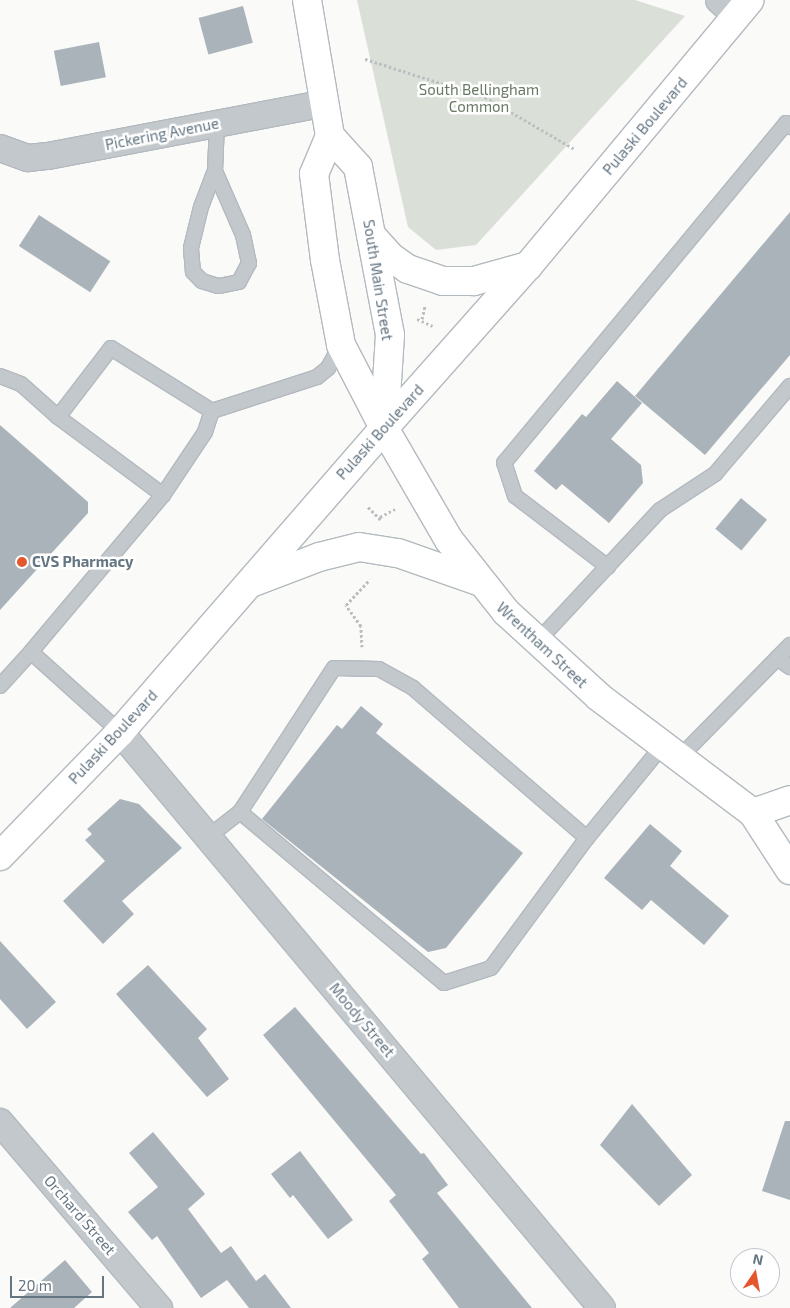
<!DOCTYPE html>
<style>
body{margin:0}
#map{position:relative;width:790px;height:1308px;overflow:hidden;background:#fafaf8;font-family:"Exo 2",sans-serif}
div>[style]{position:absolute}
.green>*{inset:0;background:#dadfd7}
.building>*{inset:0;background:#aab3b9;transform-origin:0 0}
.path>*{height:3px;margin-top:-1.5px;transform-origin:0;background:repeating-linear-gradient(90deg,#bbbfc2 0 2.5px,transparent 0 5px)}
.roads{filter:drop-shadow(1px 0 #b3babf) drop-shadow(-1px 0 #b3babf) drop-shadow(0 1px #b3babf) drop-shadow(0 -1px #b3babf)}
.service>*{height:14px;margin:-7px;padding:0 7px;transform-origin:7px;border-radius:7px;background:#c3c8cc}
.minor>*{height:26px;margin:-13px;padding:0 13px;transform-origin:13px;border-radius:13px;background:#c3c8cc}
.secondary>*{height:28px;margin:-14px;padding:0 14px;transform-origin:14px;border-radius:14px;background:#fff}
.primary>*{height:28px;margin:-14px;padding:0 14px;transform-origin:14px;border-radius:14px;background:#fff}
.dots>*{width:14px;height:14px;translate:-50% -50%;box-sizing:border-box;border:2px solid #fff;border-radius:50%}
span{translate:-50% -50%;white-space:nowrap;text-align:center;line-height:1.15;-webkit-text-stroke:5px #fff;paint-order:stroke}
.park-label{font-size:15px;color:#687a64}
.street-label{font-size:15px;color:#657683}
.poi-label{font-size:15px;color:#657683;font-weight:700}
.left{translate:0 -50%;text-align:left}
.north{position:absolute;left:730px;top:1248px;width:50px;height:50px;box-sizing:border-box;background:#fff;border:1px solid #c1c8cd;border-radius:50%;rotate:12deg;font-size:14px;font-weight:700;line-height:20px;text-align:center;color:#657683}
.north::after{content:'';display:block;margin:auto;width:18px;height:22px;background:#e4572e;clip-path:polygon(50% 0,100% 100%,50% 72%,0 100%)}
.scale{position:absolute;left:10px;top:1276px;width:94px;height:22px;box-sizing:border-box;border:2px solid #657683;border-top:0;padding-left:6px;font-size:15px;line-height:18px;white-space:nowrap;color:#657683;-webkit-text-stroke:4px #fff;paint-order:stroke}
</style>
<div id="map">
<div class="green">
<div style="clip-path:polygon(357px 0,635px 0,685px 16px,476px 245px,436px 250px,408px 227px)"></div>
</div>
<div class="building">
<div style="left:243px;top:6px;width:38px;height:46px;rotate:75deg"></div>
<div style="left:99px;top:42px;width:36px;height:46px;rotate:79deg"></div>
<div style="clip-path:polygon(790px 212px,790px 355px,705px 455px,635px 396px)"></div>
<div style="left:39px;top:215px;width:85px;height:37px;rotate:33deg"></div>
<div style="clip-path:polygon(617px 381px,642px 403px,611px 439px,641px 465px,643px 483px,609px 523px,562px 484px,556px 490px,534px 471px,582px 414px,586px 417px)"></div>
<div style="clip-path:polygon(0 425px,88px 502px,88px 513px,0 610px)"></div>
<div style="left:741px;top:498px;width:34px;height:40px;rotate:40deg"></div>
<div style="clip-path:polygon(361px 706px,383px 724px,376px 733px,523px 853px,446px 948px,428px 952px,262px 819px,337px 725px,342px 729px)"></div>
<div style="clip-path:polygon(120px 799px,139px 804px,182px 848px,122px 901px,134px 914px,103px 944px,63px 901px,105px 861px,85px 840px,92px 834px,87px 829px)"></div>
<div style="clip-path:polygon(650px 824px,682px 851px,670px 866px,729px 916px,704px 945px,651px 900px,642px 910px,604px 878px)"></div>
<div style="clip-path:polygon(0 941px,56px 1002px,27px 1029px,0 999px)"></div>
<div style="clip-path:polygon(148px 965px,207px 1029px,198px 1038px,229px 1079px,207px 1097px,116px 994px)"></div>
<div style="clip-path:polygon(295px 1007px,421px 1154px,424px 1153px,448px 1185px,437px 1193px,532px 1308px,459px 1308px,422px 1259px,429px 1253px,389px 1201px,396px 1195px,263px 1035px)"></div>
<div style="clip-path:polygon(632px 1104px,692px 1175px,659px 1206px,600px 1145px)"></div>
<div style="clip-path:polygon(785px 1121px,790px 1121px,790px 1200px,762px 1191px)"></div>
<div style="clip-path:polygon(153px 1132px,205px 1194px,188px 1209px,221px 1253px,231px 1246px,256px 1281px,265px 1274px,291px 1308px,249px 1308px,227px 1280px,201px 1298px,157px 1236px,152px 1240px,128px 1212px,158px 1187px,129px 1153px)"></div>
<div style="clip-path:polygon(300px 1151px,353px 1220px,328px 1239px,293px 1195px,290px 1198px,271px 1174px)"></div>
<div style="clip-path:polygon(65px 1260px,92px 1292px,74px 1308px,10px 1308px)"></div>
</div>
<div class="path">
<div style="left:365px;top:59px;width:126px;rotate:17.6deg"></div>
<div style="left:485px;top:97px;width:105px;rotate:30.2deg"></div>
<div style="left:417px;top:319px;width:17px;rotate:24deg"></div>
<div style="left:422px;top:319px;width:13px;rotate:-77deg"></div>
<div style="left:368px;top:507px;width:18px;rotate:45deg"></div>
<div style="left:380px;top:517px;width:17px;rotate:-28deg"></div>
<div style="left:362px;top:647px;width:21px;rotate:-93deg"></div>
<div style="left:361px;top:626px;width:26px;rotate:-126deg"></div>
<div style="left:346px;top:605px;width:35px;rotate:-47deg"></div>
</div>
<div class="roads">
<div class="service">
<div style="left:215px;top:171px;width:70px;rotate:66.4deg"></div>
<div style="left:243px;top:235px;width:29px;rotate:78deg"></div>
<div style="left:249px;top:263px;width:21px;rotate:118deg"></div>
<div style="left:239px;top:282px;width:21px;rotate:169deg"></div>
<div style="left:218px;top:286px;width:17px;rotate:-163deg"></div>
<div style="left:202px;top:281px;width:13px;rotate:-135deg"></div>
<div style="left:193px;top:272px;width:24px;rotate:-95deg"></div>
<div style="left:191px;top:248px;width:42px;rotate:-76.3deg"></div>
<div style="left:201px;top:207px;width:39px;rotate:-69deg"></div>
<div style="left:215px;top:171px;width:47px;rotate:-87.6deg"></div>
<div style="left:0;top:376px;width:22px;rotate:21deg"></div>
<div style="left:21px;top:384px;width:50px;rotate:41.7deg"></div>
<div style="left:58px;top:417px;width:131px;rotate:36.6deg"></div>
<div style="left:163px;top:495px;width:205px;rotate:130.1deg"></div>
<div style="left:58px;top:417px;width:87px;rotate:-52.5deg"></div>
<div style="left:111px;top:348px;width:119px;rotate:32deg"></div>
<div style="left:212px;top:411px;width:110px;rotate:-17.9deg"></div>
<div style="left:317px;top:377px;width:14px;rotate:-39deg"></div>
<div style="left:328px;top:368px;width:26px;rotate:-61deg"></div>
<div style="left:163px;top:495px;width:76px;rotate:-56.3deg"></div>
<div style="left:205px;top:432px;width:22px;rotate:-72deg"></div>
<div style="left:608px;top:567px;width:117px;rotate:-142.6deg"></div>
<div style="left:515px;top:496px;width:35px;rotate:-108deg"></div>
<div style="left:504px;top:463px;width:442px;rotate:-50.3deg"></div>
<div style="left:786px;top:123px;width:6px;rotate:45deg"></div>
<div style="left:536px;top:643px;width:182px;rotate:-47deg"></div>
<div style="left:660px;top:510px;width:66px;rotate:-33.2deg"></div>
<div style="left:715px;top:474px;width:116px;rotate:-49.6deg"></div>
<div style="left:777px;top:658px;width:16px;rotate:35deg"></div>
<div style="left:0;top:686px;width:46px;rotate:-47.6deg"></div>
<div style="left:31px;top:652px;width:120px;rotate:42deg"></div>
<div style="left:681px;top:756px;width:156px;rotate:-45.5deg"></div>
<div style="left:240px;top:812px;width:266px;rotate:40deg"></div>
<div style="left:444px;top:983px;width:49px;rotate:-17.7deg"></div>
<div style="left:491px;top:968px;width:162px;rotate:-53.6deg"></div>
<div style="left:587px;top:838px;width:122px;rotate:-50.7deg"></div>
<div style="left:208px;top:837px;width:41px;rotate:-38deg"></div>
<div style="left:240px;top:812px;width:172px;rotate:-56.9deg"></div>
<div style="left:334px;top:668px;width:45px;rotate:1.3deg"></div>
<div style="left:379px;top:669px;width:39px;rotate:29deg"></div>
<div style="left:413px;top:688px;width:230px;rotate:40.8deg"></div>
</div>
<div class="minor">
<div style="left:719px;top:0;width:24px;rotate:42deg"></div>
<div style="left:0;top:148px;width:30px;rotate:20deg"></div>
<div style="left:28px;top:158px;width:20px;rotate:-6deg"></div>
<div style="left:48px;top:156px;width:282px;rotate:-10.8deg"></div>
<div style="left:120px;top:732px;width:751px;rotate:50.08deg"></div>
<div style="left:0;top:1122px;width:245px;rotate:49.5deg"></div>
</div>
<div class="secondary">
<div style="left:384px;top:428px;width:217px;rotate:-48.4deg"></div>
<div style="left:528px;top:266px;width:346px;rotate:-50.2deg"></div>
<div style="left:753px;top:813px;width:39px;rotate:-19deg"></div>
</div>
<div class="primary">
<div style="left:307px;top:0;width:138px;rotate:80.4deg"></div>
<div style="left:330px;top:136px;width:41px;rotate:112.8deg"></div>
<div style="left:314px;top:174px;width:87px;rotate:82.7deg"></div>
<div style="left:325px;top:260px;width:86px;rotate:79.3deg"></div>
<div style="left:341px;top:345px;width:93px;rotate:62.6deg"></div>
<div style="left:384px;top:428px;width:129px;rotate:59.9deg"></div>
<div style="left:449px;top:540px;width:92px;rotate:51.6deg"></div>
<div style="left:506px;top:612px;width:126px;rotate:42.4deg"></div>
<div style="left:599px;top:697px;width:193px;rotate:37deg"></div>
<div style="left:753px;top:813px;width:68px;rotate:57deg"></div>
<div style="left:330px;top:136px;width:42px;rotate:47.9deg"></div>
<div style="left:358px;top:167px;width:171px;rotate:79.2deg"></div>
<div style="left:390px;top:335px;width:93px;rotate:93.7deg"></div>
<div style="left:371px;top:235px;width:31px;rotate:48deg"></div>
<div style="left:392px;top:258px;width:19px;rotate:35deg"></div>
<div style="left:408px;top:269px;width:37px;rotate:19deg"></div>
<div style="left:443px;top:281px;width:31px"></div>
<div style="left:474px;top:281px;width:56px;rotate:-15.5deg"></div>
<div style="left:251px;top:583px;width:73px;rotate:-20.9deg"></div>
<div style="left:319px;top:557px;width:41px;rotate:-14deg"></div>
<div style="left:359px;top:547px;width:39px;rotate:9deg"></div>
<div style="left:398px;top:553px;width:85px;rotate:19.3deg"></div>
<div style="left:0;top:856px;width:173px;rotate:-45.9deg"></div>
<div style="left:120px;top:732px;width:403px;rotate:-49deg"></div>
</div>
</div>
<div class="dots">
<div style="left:22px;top:562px;background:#e4572e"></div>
</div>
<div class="park-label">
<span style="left:479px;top:98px">South Bellingham<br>Common</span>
</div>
<div class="street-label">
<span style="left:645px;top:126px;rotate:-50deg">Pulaski Boulevard</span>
<span style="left:162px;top:134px;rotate:-11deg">Pickering Avenue</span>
<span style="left:378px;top:280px;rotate:81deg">South Main Street</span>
<span style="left:380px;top:432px;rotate:-48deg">Pulaski Boulevard</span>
<span style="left:542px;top:645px;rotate:43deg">Wrentham Street</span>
<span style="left:113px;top:737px;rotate:-47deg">Pulaski Boulevard</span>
<span style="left:362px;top:1020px;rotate:50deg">Moody Street</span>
<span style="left:80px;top:1215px;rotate:49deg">Orchard Street</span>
</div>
<div class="poi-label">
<span class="left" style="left:32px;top:562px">CVS Pharmacy</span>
</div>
<div class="north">N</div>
<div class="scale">20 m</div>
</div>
